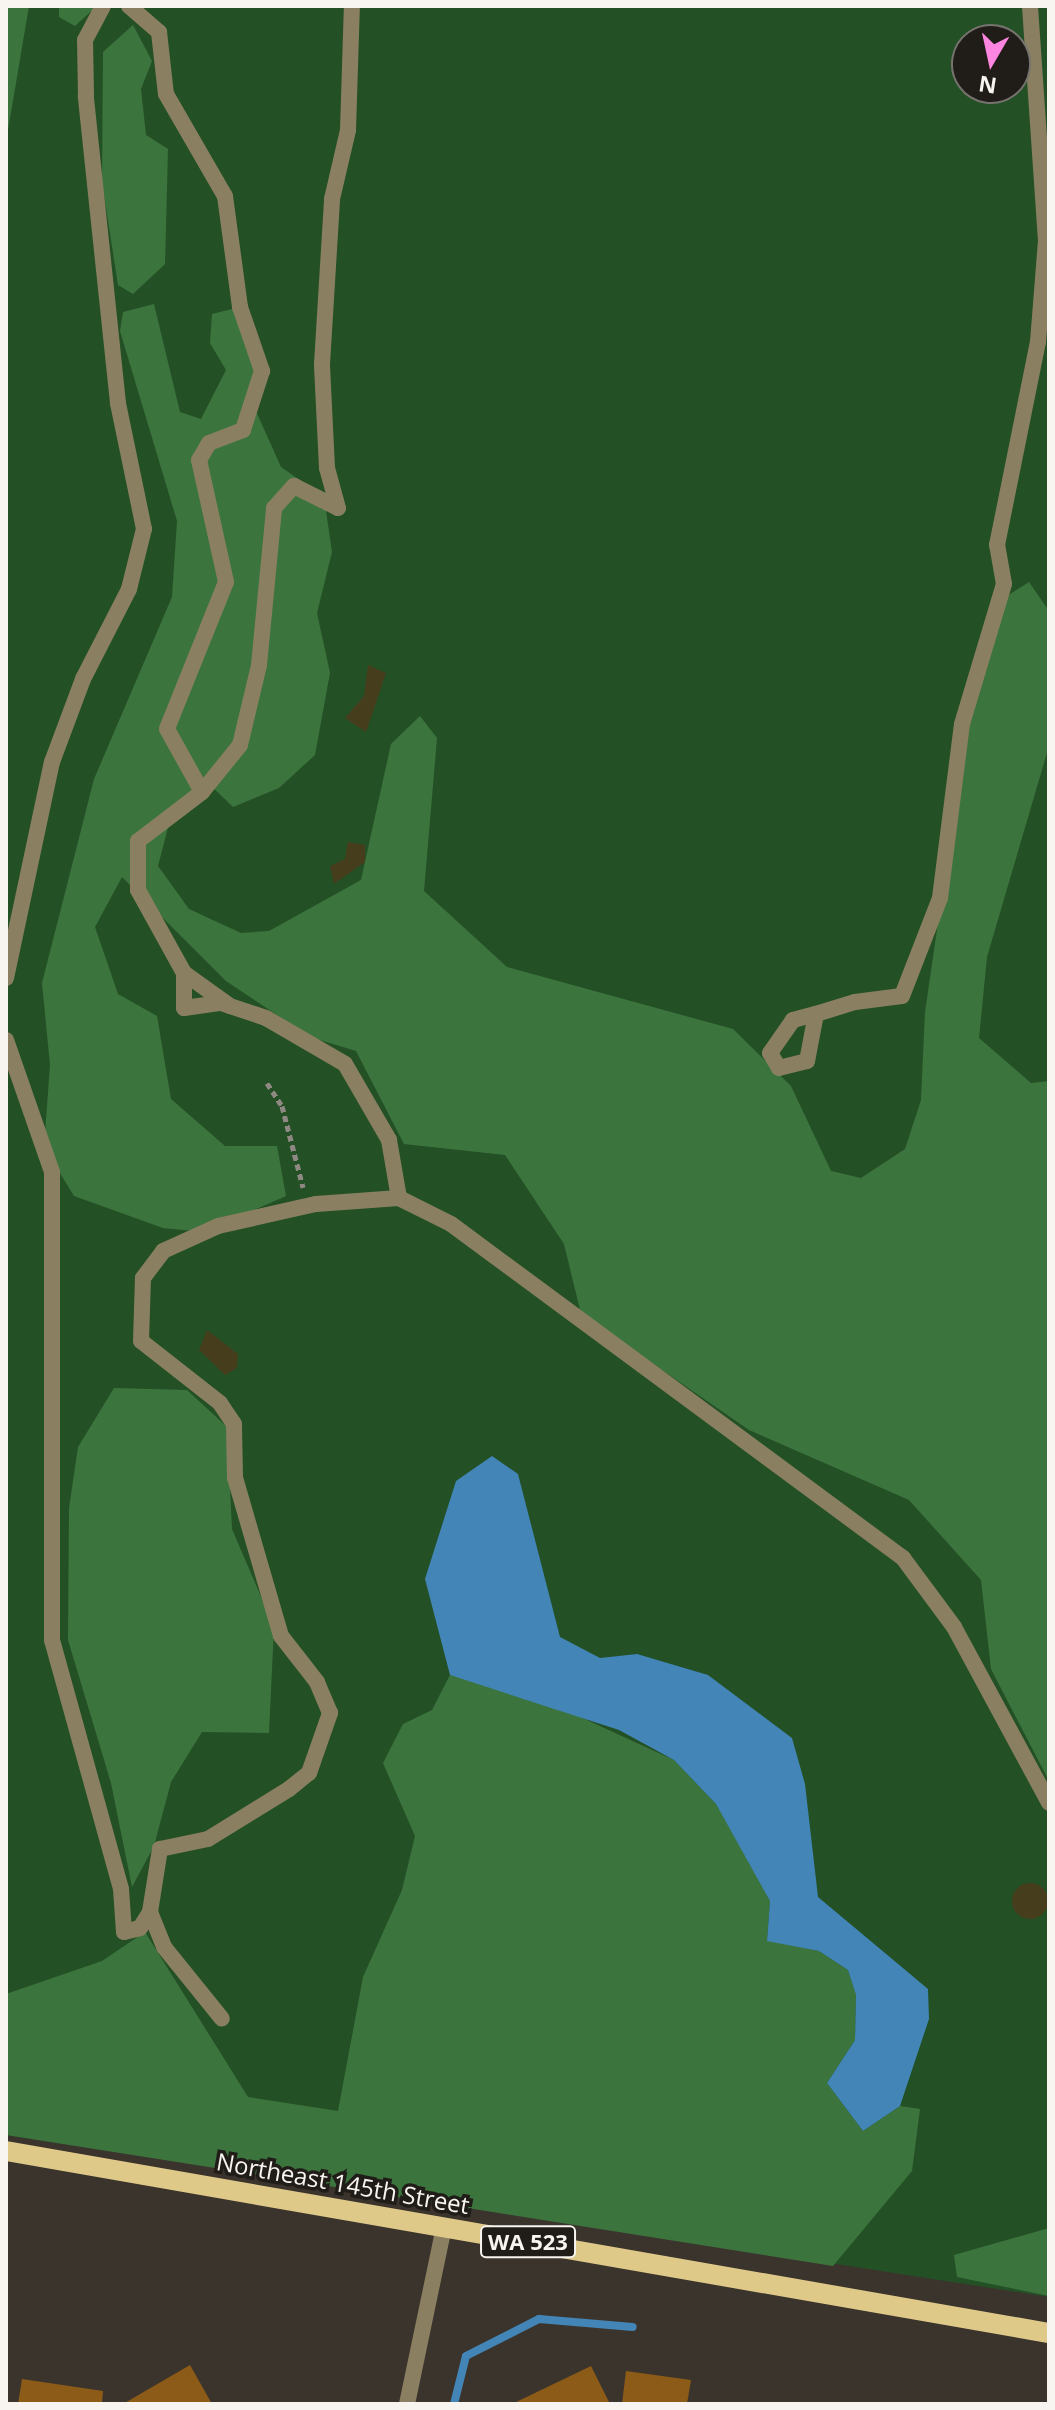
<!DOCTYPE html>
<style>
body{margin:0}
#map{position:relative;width:1055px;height:2410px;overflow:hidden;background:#3b342d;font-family:"Open Sans",sans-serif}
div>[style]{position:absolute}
.green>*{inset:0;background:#245026}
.forest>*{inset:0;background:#3c743e}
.sand>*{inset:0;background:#463d1d}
.round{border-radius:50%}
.water>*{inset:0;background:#4285b6}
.stream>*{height:8px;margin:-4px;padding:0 4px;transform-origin:4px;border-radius:4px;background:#4285b6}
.building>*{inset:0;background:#8c5b18}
.path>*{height:5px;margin-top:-2.5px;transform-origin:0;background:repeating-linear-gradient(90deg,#8e8983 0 6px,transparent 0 10px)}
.service>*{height:16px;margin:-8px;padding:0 8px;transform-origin:8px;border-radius:8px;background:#8a8061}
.minor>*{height:16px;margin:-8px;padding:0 8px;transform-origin:8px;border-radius:8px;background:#8a8061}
.primary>*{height:20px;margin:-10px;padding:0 10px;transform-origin:10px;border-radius:10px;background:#dfc989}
span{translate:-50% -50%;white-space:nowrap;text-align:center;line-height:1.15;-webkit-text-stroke:7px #201d19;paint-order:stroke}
.shield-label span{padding:2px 6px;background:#201d19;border:2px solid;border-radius:6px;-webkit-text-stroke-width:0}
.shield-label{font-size:22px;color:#f8f4ef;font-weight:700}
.street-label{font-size:24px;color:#f8f4ef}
.frame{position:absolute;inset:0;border:8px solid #f8f4ef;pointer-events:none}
.north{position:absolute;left:951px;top:24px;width:80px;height:80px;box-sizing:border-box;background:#201d19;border:2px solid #76736f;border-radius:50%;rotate:189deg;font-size:22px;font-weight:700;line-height:32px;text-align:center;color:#f8f4ef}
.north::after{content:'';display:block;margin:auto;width:28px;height:36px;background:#fe85e0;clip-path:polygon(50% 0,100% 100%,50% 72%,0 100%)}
</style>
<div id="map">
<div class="green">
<div style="clip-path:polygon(evenodd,6px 6px,1049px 6px,1049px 2297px,6px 2135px,6px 6px,967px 40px,1015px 40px,1015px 88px,967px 88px,967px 40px)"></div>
</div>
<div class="forest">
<div style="clip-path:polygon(6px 6px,29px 6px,6px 142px)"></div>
<div style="clip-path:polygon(59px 6px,97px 6px,75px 26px,59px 17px)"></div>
<div style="clip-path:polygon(133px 25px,152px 61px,141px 89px,146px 135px,168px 149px,165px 264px,133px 294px,118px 285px,102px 182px,103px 52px)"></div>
<div style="clip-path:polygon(154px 304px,180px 412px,201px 419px,226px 370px,210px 343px,212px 314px,240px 307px,255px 339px,255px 409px,281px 467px,324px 497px,332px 552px,317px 613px,330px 673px,315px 755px,279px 788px,233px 807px,203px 778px,171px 816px,158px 866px,189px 909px,241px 933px,269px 931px,361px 880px,391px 744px,420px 716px,437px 738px,424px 891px,507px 967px,733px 1029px,791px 1086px,831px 1171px,861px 1178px,905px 1149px,921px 1100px,925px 1012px,958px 786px,993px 605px,1029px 582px,1049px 611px,1049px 746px,987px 957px,979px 1038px,1031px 1083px,1049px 1081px,1049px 1781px,991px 1669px,981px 1580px,909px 1500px,749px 1430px,581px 1314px,564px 1244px,505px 1155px,404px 1144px,356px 1051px,310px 1037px,226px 981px,122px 877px,95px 927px,118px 994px,157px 1016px,171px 1099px,225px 1146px,277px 1146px,286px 1196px,204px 1232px,163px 1228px,74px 1196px,44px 1147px,50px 1065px,42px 983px,94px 779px,172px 597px,177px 521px,120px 331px,123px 312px)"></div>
<div style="clip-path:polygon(114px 1388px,187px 1390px,227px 1427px,232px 1529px,274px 1627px,269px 1733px,202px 1732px,171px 1782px,154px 1846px,132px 1887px,111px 1783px,68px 1640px,69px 1508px,78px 1447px)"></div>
<div style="clip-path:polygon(450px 1675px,552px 1704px,674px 1760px,716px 1804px,753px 1864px,770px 1901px,767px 1940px,819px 1951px,848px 1970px,856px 1994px,855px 2040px,827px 2083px,863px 2131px,900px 2106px,920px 2109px,912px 2171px,833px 2266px,6px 2135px,6px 1994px,102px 1961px,145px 1932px,248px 2097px,338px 2111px,363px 1977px,402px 1890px,415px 1836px,383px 1763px,403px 1724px,432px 1710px)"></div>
<div style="clip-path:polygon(1049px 2228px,1049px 2296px,957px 2277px,954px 2255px)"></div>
</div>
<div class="sand">
<div style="clip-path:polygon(368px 665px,386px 673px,366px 732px,345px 718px,364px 696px)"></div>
<div style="clip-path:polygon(348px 842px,365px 845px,365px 862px,334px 884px,330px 866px,345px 859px)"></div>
<div style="clip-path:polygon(207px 1330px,238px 1354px,237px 1368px,225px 1375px,199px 1350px)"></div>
<div class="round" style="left:1012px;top:1883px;width:36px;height:36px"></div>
</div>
<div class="water">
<div style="clip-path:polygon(492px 1456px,518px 1474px,560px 1637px,600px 1658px,637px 1654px,708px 1675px,792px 1738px,805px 1784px,818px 1897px,928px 1989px,929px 2019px,900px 2106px,863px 2131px,827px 2083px,855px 2040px,856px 1995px,848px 1970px,819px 1951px,767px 1941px,770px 1901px,716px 1804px,674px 1760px,619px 1730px,450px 1675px,425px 1579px,456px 1481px)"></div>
</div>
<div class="stream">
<div style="left:454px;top:2404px;width:49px;rotate:-76deg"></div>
<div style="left:466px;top:2356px;width:82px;rotate:-26.9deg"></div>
<div style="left:539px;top:2319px;width:94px;rotate:4.9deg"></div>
</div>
<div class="building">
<div style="clip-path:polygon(190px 2365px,212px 2404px,123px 2404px)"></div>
<div style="clip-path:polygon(591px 2366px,610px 2404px,512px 2404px)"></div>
<div style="clip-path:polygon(626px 2371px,691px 2380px,687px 2404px,622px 2404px)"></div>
<div style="clip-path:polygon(22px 2379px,103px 2391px,102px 2404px,18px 2404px)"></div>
</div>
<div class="path">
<div style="left:267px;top:1083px;width:27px;rotate:57deg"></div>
<div style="left:282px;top:1106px;width:84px;rotate:75.5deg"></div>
</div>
<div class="service">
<div style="left:129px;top:6px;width:40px;rotate:41deg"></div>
<div style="left:159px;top:32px;width:62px;rotate:83.6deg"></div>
<div style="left:166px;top:94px;width:118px;rotate:60deg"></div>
<div style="left:225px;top:196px;width:112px;rotate:82.3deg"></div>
<div style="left:240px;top:307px;width:68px;rotate:71deg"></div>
<div style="left:262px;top:371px;width:62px;rotate:107.9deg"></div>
<div style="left:243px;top:430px;width:36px;rotate:159deg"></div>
<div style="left:209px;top:443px;width:20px;rotate:120deg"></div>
<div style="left:199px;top:460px;width:125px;rotate:77.5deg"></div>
<div style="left:226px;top:582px;width:158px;rotate:111.9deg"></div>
<div style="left:167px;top:729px;width:72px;rotate:60.9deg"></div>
<div style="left:184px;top:973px;width:35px;rotate:90deg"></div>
<div style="left:184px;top:1008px;width:37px;rotate:-8deg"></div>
<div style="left:221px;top:1003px;width:47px;rotate:18.4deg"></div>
<div style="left:266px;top:1018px;width:91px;rotate:30.2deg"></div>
<div style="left:345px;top:1064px;width:88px;rotate:59.9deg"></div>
<div style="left:389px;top:1140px;width:59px;rotate:80.2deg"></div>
<div style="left:6px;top:978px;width:221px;rotate:-78deg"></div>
<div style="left:52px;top:762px;width:89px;rotate:-69.5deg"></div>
<div style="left:83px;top:679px;width:101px;rotate:-62.9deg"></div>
<div style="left:129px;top:589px;width:62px;rotate:-76deg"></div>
<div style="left:144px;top:529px;width:129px;rotate:-101.7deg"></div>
<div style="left:118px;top:403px;width:309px;rotate:-96deg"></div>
<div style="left:86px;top:96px;width:56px;rotate:-91deg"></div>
<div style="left:85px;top:40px;width:38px;rotate:-62deg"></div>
<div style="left:230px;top:1006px;width:57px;rotate:-144.3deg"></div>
<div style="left:184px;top:973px;width:95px;rotate:-119deg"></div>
<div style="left:138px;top:890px;width:49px;rotate:-90deg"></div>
<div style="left:138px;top:841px;width:81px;rotate:-37.4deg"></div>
<div style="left:202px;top:792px;width:60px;rotate:-51deg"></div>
<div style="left:240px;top:745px;width:82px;rotate:-76.6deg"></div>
<div style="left:259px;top:665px;width:158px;rotate:-84.5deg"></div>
<div style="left:274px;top:508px;width:30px;rotate:-48deg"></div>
<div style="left:294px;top:486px;width:49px;rotate:26.6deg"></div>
<div style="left:338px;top:508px;width:41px;rotate:-105.4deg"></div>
<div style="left:327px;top:468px;width:104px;rotate:-92.8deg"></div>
<div style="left:322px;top:364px;width:165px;rotate:-86.5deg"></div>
<div style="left:332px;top:199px;width:71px;rotate:-76.9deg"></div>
<div style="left:348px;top:130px;width:124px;rotate:-88.2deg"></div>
<div style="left:816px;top:1014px;width:48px;rotate:100.8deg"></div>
<div style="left:807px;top:1061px;width:29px;rotate:166deg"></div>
<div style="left:779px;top:1068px;width:17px;rotate:-121deg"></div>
<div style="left:770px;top:1053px;width:40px;rotate:-55.1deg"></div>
<div style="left:793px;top:1020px;width:24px;rotate:-15deg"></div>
<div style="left:816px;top:1014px;width:41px;rotate:-17.1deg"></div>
<div style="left:855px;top:1002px;width:47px;rotate:-7.3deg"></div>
<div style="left:902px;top:996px;width:105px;rotate:-68.8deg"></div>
<div style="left:940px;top:898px;width:175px;rotate:-82.8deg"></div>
<div style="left:962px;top:724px;width:146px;rotate:-73.3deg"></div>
<div style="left:1004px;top:584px;width:40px;rotate:-100deg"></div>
<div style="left:997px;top:545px;width:207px;rotate:-78.6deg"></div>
<div style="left:1038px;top:342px;width:101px;rotate:-85.5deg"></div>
<div style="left:1046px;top:241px;width:236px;rotate:-93.9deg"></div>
<div style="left:6px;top:1040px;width:140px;rotate:70.8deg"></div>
<div style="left:52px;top:1172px;width:468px;rotate:90deg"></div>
<div style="left:52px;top:1640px;width:258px;rotate:74.5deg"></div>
<div style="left:121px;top:1889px;width:43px;rotate:86deg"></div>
<div style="left:124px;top:1932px;width:16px;rotate:-14deg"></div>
<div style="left:140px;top:1928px;width:19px;rotate:-58deg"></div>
<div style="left:150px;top:1912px;width:64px;rotate:-81deg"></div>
<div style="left:160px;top:1849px;width:49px;rotate:-11.8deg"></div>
<div style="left:208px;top:1839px;width:95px;rotate:-31.7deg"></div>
<div style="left:289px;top:1789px;width:26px;rotate:-39deg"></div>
<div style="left:309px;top:1773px;width:64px;rotate:-70.7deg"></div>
<div style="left:330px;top:1713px;width:34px;rotate:-113deg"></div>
<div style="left:317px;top:1682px;width:58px;rotate:-128deg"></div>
<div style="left:281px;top:1636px;width:165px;rotate:-106.2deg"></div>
<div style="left:235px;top:1478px;width:54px;rotate:-91.1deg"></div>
<div style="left:234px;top:1424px;width:25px;rotate:-124deg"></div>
<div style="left:220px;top:1403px;width:100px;rotate:-141.9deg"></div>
<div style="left:141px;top:1341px;width:63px;rotate:-88.2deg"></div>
<div style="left:143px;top:1278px;width:34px;rotate:-53deg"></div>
<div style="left:163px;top:1251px;width:60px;rotate:-24.4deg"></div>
<div style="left:218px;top:1226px;width:100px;rotate:-12.7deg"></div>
<div style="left:316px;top:1204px;width:83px;rotate:-4.1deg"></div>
<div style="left:399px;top:1198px;width:58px;rotate:26.6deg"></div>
<div style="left:451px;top:1224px;width:562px;rotate:36.46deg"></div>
<div style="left:903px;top:1558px;width:86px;rotate:53.5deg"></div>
<div style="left:954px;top:1627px;width:200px;rotate:61.6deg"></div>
<div style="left:150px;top:1912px;width:38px;rotate:68deg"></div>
<div style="left:164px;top:1947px;width:92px;rotate:51.1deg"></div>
</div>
<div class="minor">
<div style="left:407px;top:2404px;width:181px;rotate:-78.2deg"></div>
</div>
<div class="primary">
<div style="left:6px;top:2151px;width:1059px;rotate:9.9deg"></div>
</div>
<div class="shield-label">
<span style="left:528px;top:2242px">WA 523</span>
</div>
<div class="street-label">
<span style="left:343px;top:2183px;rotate:10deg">Northeast 145th Street</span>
</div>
<div class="frame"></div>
<div class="north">N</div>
</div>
